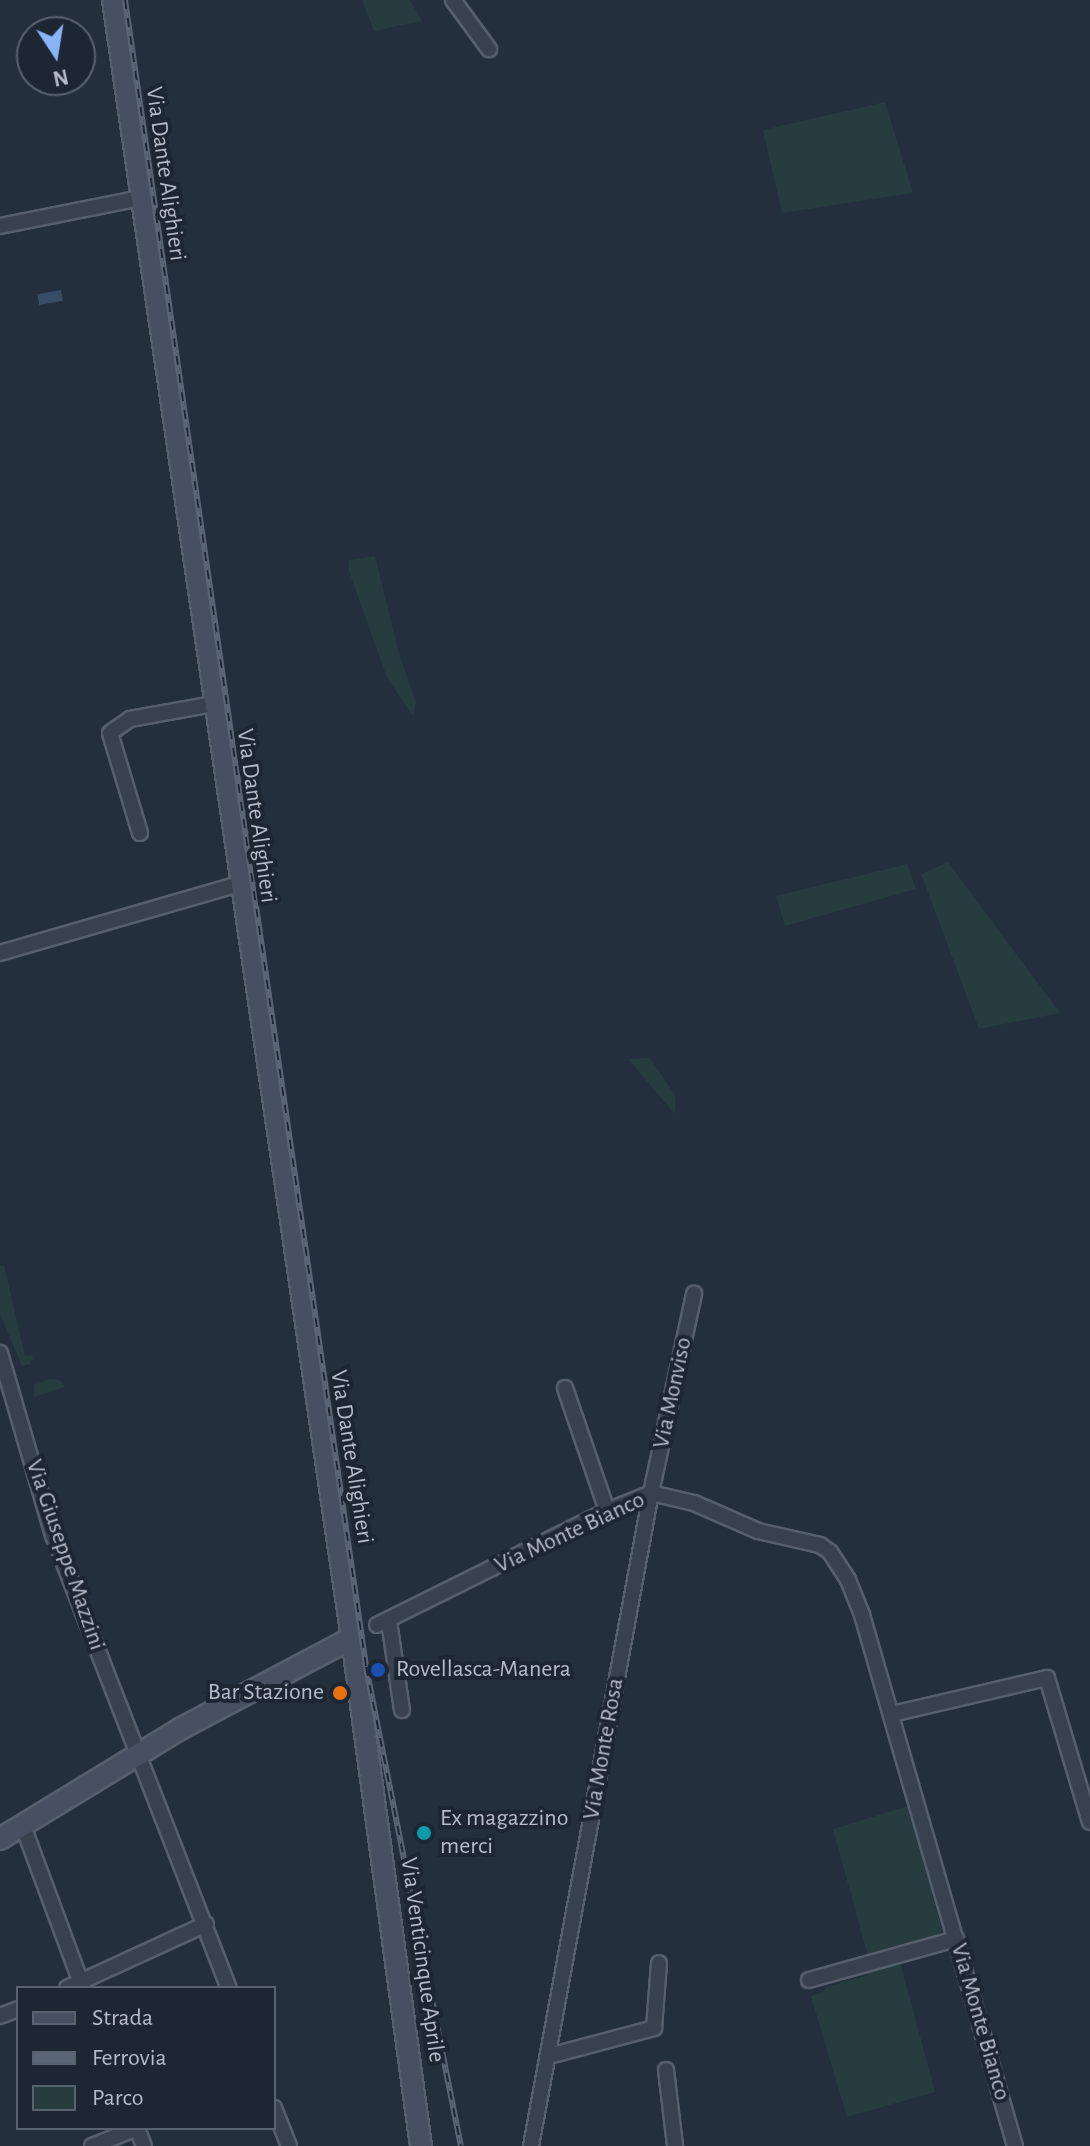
<!DOCTYPE html>
<style>
body{margin:0}
#map{position:relative;width:1090px;height:2146px;overflow:hidden;background:#242f3e;font-family:"Alegreya Sans",sans-serif}
div>[style]{position:absolute}
.green>*{inset:0;background:#263c3f}
.water>*{inset:0;background:#394c67;transform-origin:0 0}
.roads{filter:drop-shadow(2px 0 #565f6c) drop-shadow(-2px 0 #565f6c) drop-shadow(0 2px #565f6c) drop-shadow(0 -2px #565f6c)}
.street>*{height:14px;margin:-7px;padding:0 7px;transform-origin:7px;border-radius:7px;background:#38414e}
.secondary>*{height:20px;margin:-10px;padding:0 10px;transform-origin:10px;border-radius:10px;background:#465061}
.rail>*{height:6px;margin-top:-3px;transform-origin:0;background:repeating-linear-gradient(90deg,#1d2633 0 9px,#5a6575 0 18px);box-sizing:border-box;border-block:2px solid #5a6575}
.dots>*{width:22px;height:22px;translate:-50% -50%;box-sizing:border-box;border:4px solid #1d2633;border-radius:50%}
span{translate:-50% -50%;white-space:nowrap;text-align:center;line-height:1.15;-webkit-text-stroke:8px #1d2633;paint-order:stroke}
.street-label{font-size:24px;color:#b4bcc9}
.poi-label{font-size:24px;color:#b4bcc9}
.left{translate:0 -50%;text-align:left}
.right{translate:-100% -50%;text-align:right}
.legend{position:absolute;left:16px;top:1986px;width:260px;height:144px;box-sizing:border-box;background:#1d2633;border:2px solid #59626f;margin:0;padding:10px 14px;list-style:none;font-size:24px;color:#b4bcc9}
.legend li{display:flex;align-items:center;gap:16px;height:40px}
.legend b{width:40px;border:2px solid #59626f}
.north{position:absolute;left:16px;top:16px;width:80px;height:80px;box-sizing:border-box;background:#1d2633;border:2px solid #59626f;border-radius:50%;rotate:168deg;font-size:22px;font-weight:700;line-height:32px;text-align:center;color:#b4bcc9}
.north::after{content:'';display:block;margin:auto;width:28px;height:36px;background:#8ab4f8;clip-path:polygon(50% 0,100% 100%,50% 72%,0 100%)}
</style>
<div id="map">
<div class="green">
<div style="clip-path:polygon(362px 0,410px 0,422px 21px,374px 31px)"></div>
<div style="clip-path:polygon(885px 102px,913px 193px,782px 213px,763px 130px)"></div>
<div style="clip-path:polygon(375px 556px,399px 654px,416px 702px,413px 716px,387px 678px,349px 571px,349px 560px)"></div>
<div style="clip-path:polygon(948px 862px,1060px 1013px,979px 1029px,921px 874px)"></div>
<div style="clip-path:polygon(907px 864px,916px 889px,785px 926px,776px 896px)"></div>
<div style="clip-path:polygon(650px 1058px,675px 1095px,675px 1114px,628px 1059px)"></div>
<div style="clip-path:polygon(4px 1265px,25px 1356px,32px 1355px,33px 1358px,30px 1364px,22px 1366px,0 1314px,0 1266px)"></div>
<div style="clip-path:polygon(50px 1379px,60px 1380px,65px 1387px,34px 1397px,34px 1385px)"></div>
<div style="clip-path:polygon(908px 1806px,942px 1930px,937px 1937px,868px 1956px,833px 1829px)"></div>
<div style="clip-path:polygon(900px 1962px,935px 2092px,847px 2117px,811px 1996px,823px 1992px,826px 1987px,866px 1976px,870px 1970px)"></div>
</div>
<div class="water">
<div style="left:61px;top:290px;width:11px;height:24px;rotate:80deg"></div>
</div>
<div class="roads">
<div class="street">
<div style="left:453px;top:0;width:61px;rotate:53.7deg"></div>
<div style="left:0;top:226px;width:145px;rotate:-11.2deg"></div>
<div style="left:140px;top:833px;width:104px;rotate:-106.7deg"></div>
<div style="left:110px;top:733px;width:24px;rotate:-35deg"></div>
<div style="left:130px;top:719px;width:84px;rotate:-10.2deg"></div>
<div style="left:0;top:953px;width:249px;rotate:-16.1deg"></div>
<div style="left:0;top:1353px;width:190px;rotate:73.8deg"></div>
<div style="left:53px;top:1535px;width:486px;rotate:68.8deg"></div>
<div style="left:565px;top:1388px;width:130px;rotate:71.1deg"></div>
<div style="left:389px;top:1621px;width:90px;rotate:81.7deg"></div>
<div style="left:377px;top:1625px;width:257px;rotate:-26.4deg"></div>
<div style="left:607px;top:1511px;width:48px;rotate:-22.2deg"></div>
<div style="left:651px;top:1493px;width:44px;rotate:13.1deg"></div>
<div style="left:694px;top:1503px;width:70px;rotate:23.6deg"></div>
<div style="left:758px;top:1531px;width:64px;rotate:12.7deg"></div>
<div style="left:820px;top:1545px;width:12px;rotate:35deg"></div>
<div style="left:830px;top:1552px;width:33px;rotate:57deg"></div>
<div style="left:848px;top:1580px;width:38px;rotate:68deg"></div>
<div style="left:862px;top:1615px;width:553px;rotate:73.93deg"></div>
<div style="left:892px;top:1714px;width:159px;rotate:-13.1deg"></div>
<div style="left:1047px;top:1678px;width:150px;rotate:73.4deg"></div>
<div style="left:23px;top:1826px;width:173px;rotate:69.7deg"></div>
<div style="left:809px;top:1980px;width:153px;rotate:-15.6deg"></div>
<div style="left:67px;top:1988px;width:153px;rotate:-24.7deg"></div>
<div style="left:0;top:2016px;width:19px;rotate:-21deg"></div>
<div style="left:549px;top:2056px;width:109px;rotate:-14.9deg"></div>
<div style="left:654px;top:2028px;width:65px;rotate:-85.6deg"></div>
<div style="left:666px;top:2070px;width:77px;rotate:83.2deg"></div>
<div style="left:274px;top:2108px;width:41px;rotate:68.5deg"></div>
<div style="left:137px;top:2128px;width:19px;rotate:69deg"></div>
<div style="left:92px;top:2146px;width:48px;rotate:-21.8deg"></div>
<div style="left:531px;top:2146px;width:664px;rotate:-79.59deg"></div>
<div style="left:651px;top:1493px;width:204px;rotate:-77.8deg"></div>
</div>
<div class="secondary">
<div style="left:113px;top:0;width:1655px;rotate:81.7deg"></div>
<div style="left:352px;top:1638px;width:513px;rotate:82.27deg"></div>
<div style="left:0;top:1839px;width:211px;rotate:-31.4deg"></div>
<div style="left:180px;top:1729px;width:195px;rotate:-27.9deg"></div>
</div>
</div>
<div class="rail">
<div style="left:125px;top:0;width:1684px;rotate:81.77deg"></div>
<div style="left:366px;top:1667px;width:488px;rotate:78.8deg"></div>
</div>
<div class="dots">
<div style="left:378px;top:1670px;background:#1a4fb4"></div>
<div style="left:340px;top:1693px;background:#e8710a"></div>
<div style="left:424px;top:1833px;background:#0f9aa8"></div>
</div>
<div class="street-label">
<span style="left:165px;top:174px;rotate:82deg">Via Dante Alighieri</span>
<span style="left:256px;top:816px;rotate:82deg">Via Dante Alighieri</span>
<span style="left:673px;top:1393px;rotate:-78deg">Via Monviso</span>
<span style="left:351px;top:1457px;rotate:81deg">Via Dante Alighieri</span>
<span style="left:570px;top:1533px;rotate:-25deg">Via Monte Bianco</span>
<span style="left:65px;top:1555px;rotate:71deg">Via Giuseppe Mazzini</span>
<span style="left:604px;top:1749px;rotate:-80deg">Via Monte Rosa</span>
<span style="left:422px;top:1960px;rotate:82deg">Via Venticinque Aprile</span>
<span style="left:980px;top:2022px;rotate:74deg">Via Monte Bianco</span>
</div>
<div class="poi-label">
<span class="left" style="left:396px;top:1670px">Rovellasca-Manera</span>
<span class="right" style="left:324px;top:1693px">Bar Stazione</span>
<span class="left" style="left:440px;top:1833px">Ex magazzino<br>merci</span>
</div>
<ul class="legend">
<li><b style="height:10px;background:#465061"></b>Strada</li>
<li><b style="height:10px;background:#5a6575"></b>Ferrovia</li>
<li><b style="height:22px;background:#263c3f"></b>Parco</li>
</ul>
<div class="north">N</div>
</div>
